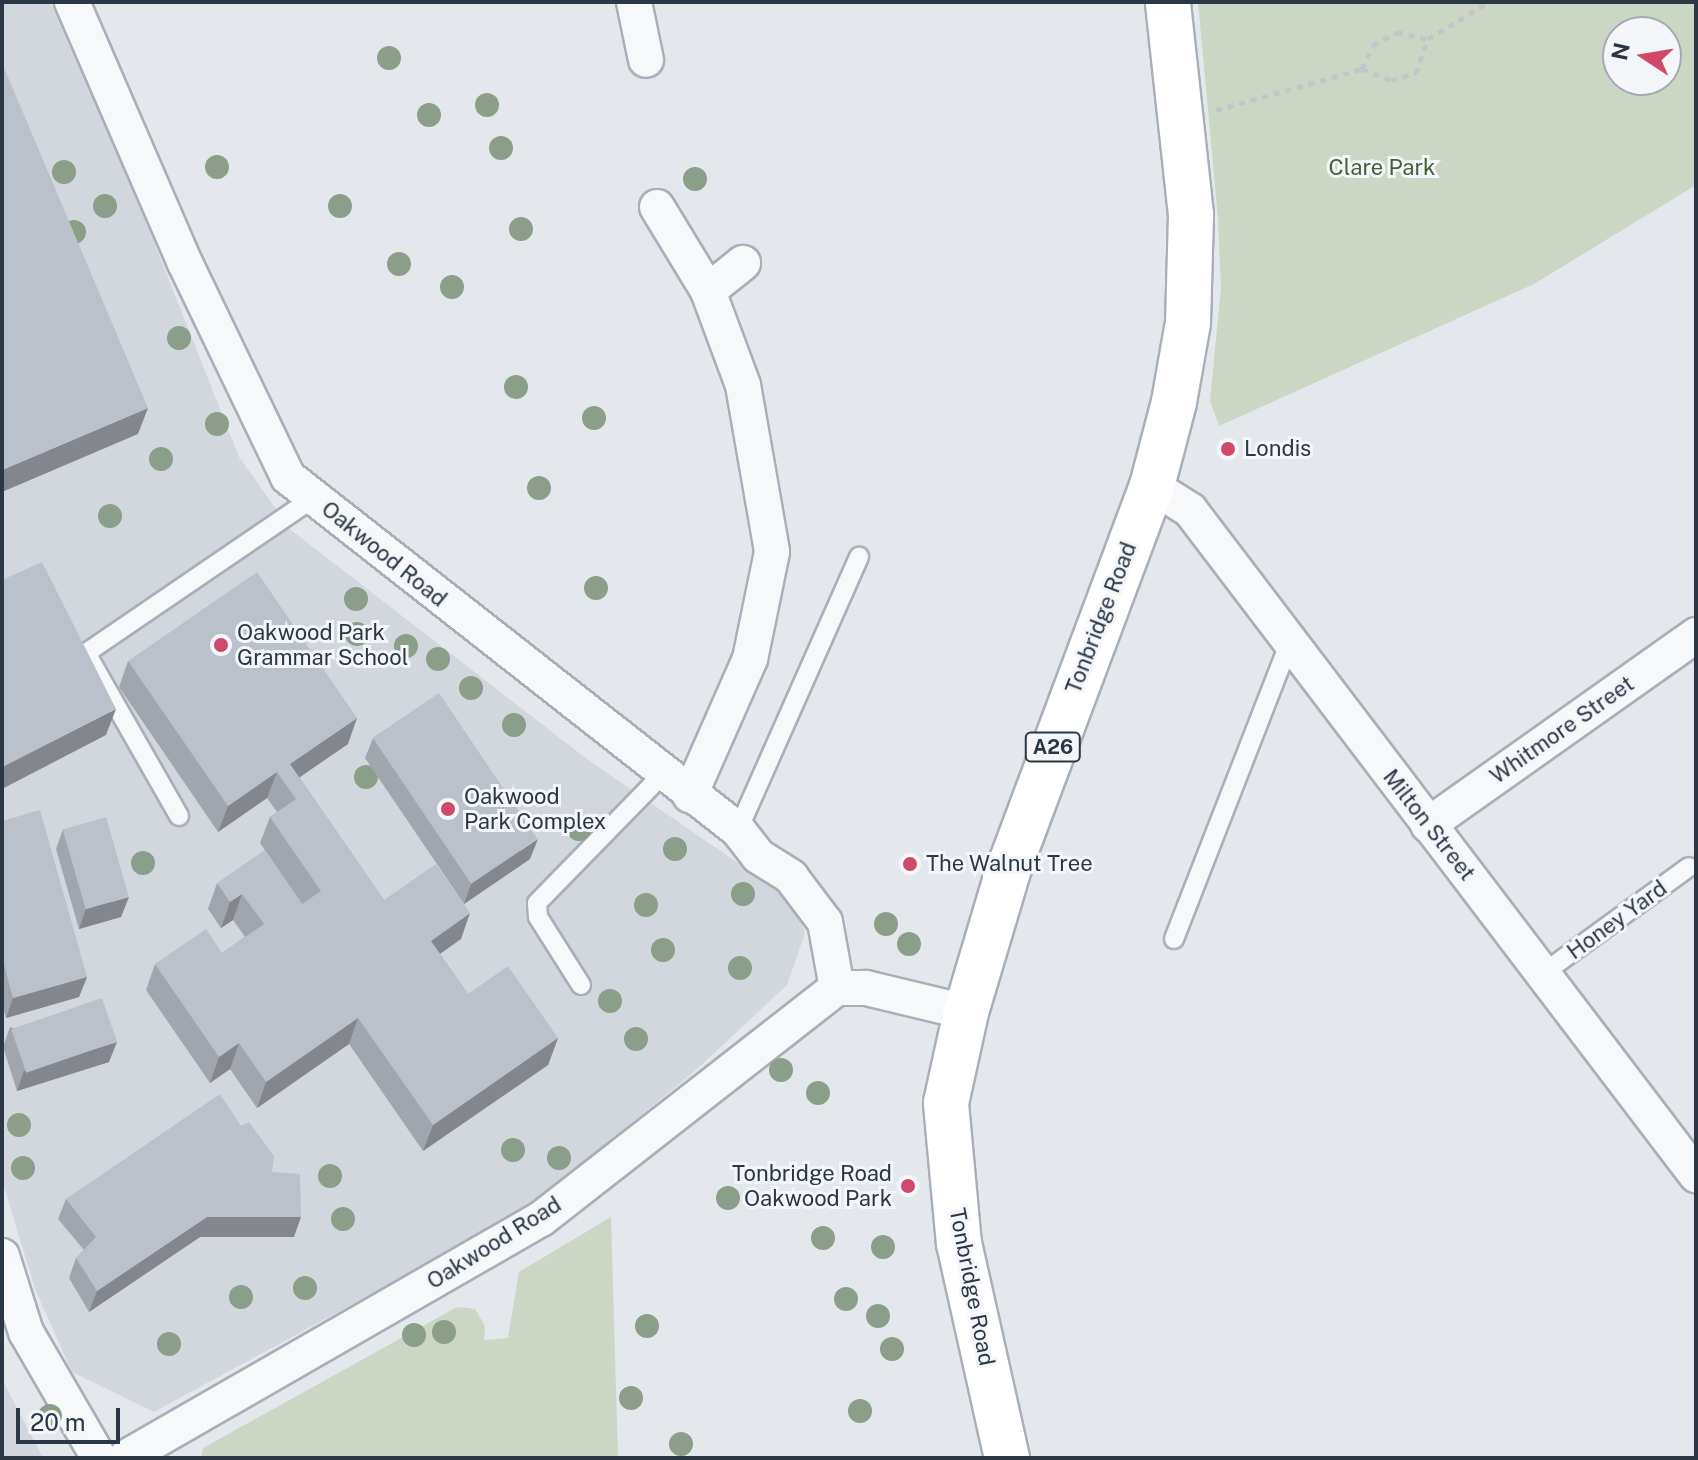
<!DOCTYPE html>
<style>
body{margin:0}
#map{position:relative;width:1698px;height:1460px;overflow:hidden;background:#e4e8ec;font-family:"Public Sans",sans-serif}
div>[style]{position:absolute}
.built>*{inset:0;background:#d2d7de}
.green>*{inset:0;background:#cbd6c5}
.path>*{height:5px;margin-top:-2.5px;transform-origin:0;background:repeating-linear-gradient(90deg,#c2c6cb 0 6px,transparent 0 12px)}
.roads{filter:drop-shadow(2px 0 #a9afb7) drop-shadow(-2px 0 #a9afb7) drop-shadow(0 2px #a9afb7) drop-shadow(0 -2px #a9afb7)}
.lane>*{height:18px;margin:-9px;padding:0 9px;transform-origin:9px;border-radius:9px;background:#f7f8fa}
.street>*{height:34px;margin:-17px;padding:0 17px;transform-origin:17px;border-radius:17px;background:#f7f8fa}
.primary>*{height:44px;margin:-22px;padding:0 22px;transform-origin:22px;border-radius:22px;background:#fff}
.trees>*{width:24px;height:24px;margin:-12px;border-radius:50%;background:#8b9e89}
.wall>*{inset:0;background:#a1a6ae}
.shaded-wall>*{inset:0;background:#83878d}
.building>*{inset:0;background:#bbc1ca;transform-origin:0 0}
.dots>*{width:22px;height:22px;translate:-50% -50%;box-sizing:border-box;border:4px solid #f4f6f9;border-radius:50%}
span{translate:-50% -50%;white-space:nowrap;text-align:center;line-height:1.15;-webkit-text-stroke:6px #f4f6f9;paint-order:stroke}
.shield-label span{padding:2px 6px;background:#f4f6f9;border:2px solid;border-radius:6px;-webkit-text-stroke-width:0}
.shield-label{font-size:20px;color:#2b3745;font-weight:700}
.park-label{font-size:22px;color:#436138}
.poi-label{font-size:22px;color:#2b3745}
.left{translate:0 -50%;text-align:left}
.right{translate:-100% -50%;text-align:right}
.street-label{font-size:22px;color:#2b3745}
.frame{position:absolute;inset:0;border:4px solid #2b3745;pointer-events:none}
.north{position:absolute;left:1602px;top:16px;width:80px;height:80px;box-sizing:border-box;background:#f4f6f9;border:2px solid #a4aab1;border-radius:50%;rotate:282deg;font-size:22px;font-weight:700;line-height:32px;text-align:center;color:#2b3745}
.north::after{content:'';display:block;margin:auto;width:28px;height:36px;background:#d14968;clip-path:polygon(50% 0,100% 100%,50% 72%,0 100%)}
.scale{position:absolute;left:16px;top:1408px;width:104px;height:36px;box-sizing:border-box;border:4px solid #2b3745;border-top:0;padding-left:10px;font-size:24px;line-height:28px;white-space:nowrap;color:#2b3745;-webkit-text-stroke:6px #f4f6f9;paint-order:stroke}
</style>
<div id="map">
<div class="built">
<div style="clip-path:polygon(2px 2px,50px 2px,137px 199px,239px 457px,291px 530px,587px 759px,793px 901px,805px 933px,787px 985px,696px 1070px,524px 1211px,154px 1412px,72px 1372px,35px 1289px,2px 1180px)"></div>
<div style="clip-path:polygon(2px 1379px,43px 1458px,2px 1458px)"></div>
</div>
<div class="green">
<div style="clip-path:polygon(evenodd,1198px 2px,1696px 2px,1696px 185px,1534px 284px,1219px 426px,1210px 401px,1221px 288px,1218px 219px,1198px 2px,1666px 32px,1666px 80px,1618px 80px,1618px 32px,1666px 32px)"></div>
<div style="clip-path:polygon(611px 1217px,618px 1458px,201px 1458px,203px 1448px,457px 1307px,475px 1309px,485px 1326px,484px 1340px,508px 1338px,519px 1272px)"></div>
</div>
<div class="path">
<div style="left:1362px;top:69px;width:31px;rotate:21deg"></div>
<div style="left:1391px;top:80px;width:26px;rotate:-16deg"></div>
<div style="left:1416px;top:73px;width:36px;rotate:-71deg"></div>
<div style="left:1216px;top:110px;width:152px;rotate:-15.7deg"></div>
<div style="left:1362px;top:69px;width:26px;rotate:-65deg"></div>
<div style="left:1373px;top:45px;width:27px;rotate:-28deg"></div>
<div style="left:1397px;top:32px;width:32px;rotate:13deg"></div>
<div style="left:1428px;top:39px;width:71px;rotate:-31.2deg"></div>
</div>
<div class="roads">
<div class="lane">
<div style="left:179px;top:816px;width:188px;rotate:-119.7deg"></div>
<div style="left:86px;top:653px;width:275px;rotate:-34.3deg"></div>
<div style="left:738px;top:830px;width:299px;rotate:-66.1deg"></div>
<div style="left:1174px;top:939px;width:319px;rotate:-68.7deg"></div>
<div style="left:1545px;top:972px;width:178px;rotate:-36.1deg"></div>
<div style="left:581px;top:985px;width:80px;rotate:-122.3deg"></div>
<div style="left:538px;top:917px;width:14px;rotate:-94deg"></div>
<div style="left:537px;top:903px;width:180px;rotate:-45.7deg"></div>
</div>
<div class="street">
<div style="left:72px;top:2px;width:284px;rotate:66.6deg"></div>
<div style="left:185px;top:263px;width:237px;rotate:64.3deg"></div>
<div style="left:288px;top:477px;width:572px;rotate:38.11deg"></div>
<div style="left:738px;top:830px;width:33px;rotate:52deg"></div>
<div style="left:758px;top:856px;width:39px;rotate:32deg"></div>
<div style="left:791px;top:877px;width:56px;rotate:52.9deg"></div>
<div style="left:825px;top:922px;width:67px;rotate:79.7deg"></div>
<div style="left:634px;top:2px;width:59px;rotate:78.3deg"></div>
<div style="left:657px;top:207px;width:98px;rotate:58.7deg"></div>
<div style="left:708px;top:291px;width:100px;rotate:69.6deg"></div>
<div style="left:743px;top:385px;width:169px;rotate:80.1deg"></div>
<div style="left:772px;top:552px;width:109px;rotate:101.6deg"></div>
<div style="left:750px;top:659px;width:149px;rotate:113.8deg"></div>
<div style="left:708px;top:291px;width:45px;rotate:-38.7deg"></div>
<div style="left:1152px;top:486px;width:45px;rotate:32.3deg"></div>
<div style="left:1190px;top:510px;width:836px;rotate:52.73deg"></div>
<div style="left:1428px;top:825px;width:329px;rotate:-35.3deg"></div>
<div style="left:2px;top:1256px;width:80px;rotate:72.5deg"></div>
<div style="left:26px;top:1332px;width:146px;rotate:59.9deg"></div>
<div style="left:125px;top:1458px;width:480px;rotate:-29.9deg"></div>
<div style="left:541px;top:1219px;width:375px;rotate:-38deg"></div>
<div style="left:837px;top:988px;width:29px"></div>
<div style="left:866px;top:988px;width:103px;rotate:13.5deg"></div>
</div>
<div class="primary">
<div style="left:1007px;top:1458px;width:219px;rotate:-102.6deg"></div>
<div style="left:959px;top:1244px;width:142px;rotate:-95.3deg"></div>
<div style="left:946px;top:1103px;width:93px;rotate:-77.6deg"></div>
<div style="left:966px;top:1012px;width:147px;rotate:-73.4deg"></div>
<div style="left:1008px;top:871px;width:411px;rotate:-69.5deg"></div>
<div style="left:1152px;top:486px;width:87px;rotate:-75.3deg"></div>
<div style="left:1174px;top:402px;width:80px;rotate:-80deg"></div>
<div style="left:1188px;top:323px;width:108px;rotate:-88.4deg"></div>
<div style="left:1191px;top:215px;width:214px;rotate:-96.2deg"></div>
</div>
</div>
<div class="trees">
<div style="left:389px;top:58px"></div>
<div style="left:487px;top:105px"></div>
<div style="left:429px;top:115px"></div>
<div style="left:501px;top:148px"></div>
<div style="left:217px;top:167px"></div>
<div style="left:64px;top:172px"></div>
<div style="left:695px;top:179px"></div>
<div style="left:105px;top:206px"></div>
<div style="left:340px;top:206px"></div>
<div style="left:521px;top:229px"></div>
<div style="left:74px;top:232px"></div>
<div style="left:399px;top:264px"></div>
<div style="left:452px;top:287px"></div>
<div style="left:179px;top:338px"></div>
<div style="left:516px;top:387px"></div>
<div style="left:594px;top:418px"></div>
<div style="left:217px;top:424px"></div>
<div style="left:161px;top:459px"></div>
<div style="left:539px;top:488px"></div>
<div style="left:110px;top:516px"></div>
<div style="left:596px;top:588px"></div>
<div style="left:356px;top:599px"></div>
<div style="left:357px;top:634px"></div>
<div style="left:406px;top:646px"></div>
<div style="left:438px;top:659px"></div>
<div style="left:471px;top:688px"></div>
<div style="left:514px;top:725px"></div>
<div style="left:366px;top:777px"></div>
<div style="left:579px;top:829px"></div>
<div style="left:675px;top:849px"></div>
<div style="left:143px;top:863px"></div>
<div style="left:743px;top:894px"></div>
<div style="left:646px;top:905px"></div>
<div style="left:886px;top:924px"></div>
<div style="left:909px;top:944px"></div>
<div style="left:663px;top:950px"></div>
<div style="left:740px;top:968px"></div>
<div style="left:610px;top:1001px"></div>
<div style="left:636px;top:1039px"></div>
<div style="left:781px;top:1070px"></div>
<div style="left:818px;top:1093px"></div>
<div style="left:19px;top:1125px"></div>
<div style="left:513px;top:1150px"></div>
<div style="left:559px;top:1158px"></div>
<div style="left:23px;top:1168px"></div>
<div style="left:330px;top:1176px"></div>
<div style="left:728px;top:1198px"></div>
<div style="left:343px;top:1219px"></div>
<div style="left:823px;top:1238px"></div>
<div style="left:883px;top:1247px"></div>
<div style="left:305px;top:1288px"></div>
<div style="left:241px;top:1297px"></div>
<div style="left:846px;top:1299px"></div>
<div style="left:878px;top:1316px"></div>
<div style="left:647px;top:1326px"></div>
<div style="left:444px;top:1332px"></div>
<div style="left:414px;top:1335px"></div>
<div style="left:169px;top:1344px"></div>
<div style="left:892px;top:1349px"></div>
<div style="left:631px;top:1398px"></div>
<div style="left:860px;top:1411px"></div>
<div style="left:50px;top:1416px"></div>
<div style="left:681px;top:1444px"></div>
</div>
<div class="wall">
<div style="clip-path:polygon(128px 661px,348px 744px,299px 777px,384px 900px,461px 939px,440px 954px,468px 994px,558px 1038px,548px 1065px,423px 1151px,349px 1044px,257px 1108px,230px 1069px,210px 1083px,146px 990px,155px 964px,222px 953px,245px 937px,233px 920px,221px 928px,208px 909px,217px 883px,302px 904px,260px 843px,270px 817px,277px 812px,267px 798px,218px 832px,119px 687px)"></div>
<div style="clip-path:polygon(373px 738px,530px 859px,464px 904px,365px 758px)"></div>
<div style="clip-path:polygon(2px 821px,87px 977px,79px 997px,6px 1018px,2px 1003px)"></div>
<div style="clip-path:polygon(63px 829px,121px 917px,79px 929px,56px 849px)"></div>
<div style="clip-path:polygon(10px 1027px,109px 1062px,17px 1091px,3px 1047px)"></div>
<div style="clip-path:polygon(272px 1172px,294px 1237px,200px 1237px,89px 1312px,69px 1278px,76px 1258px,84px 1250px,58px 1219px,66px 1199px)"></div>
</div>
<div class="shaded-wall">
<div style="clip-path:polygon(148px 408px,138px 434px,2px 492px,2px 470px)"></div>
<div style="clip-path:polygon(116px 709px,106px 735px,2px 789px,2px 767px)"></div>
<div style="clip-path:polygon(357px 718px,348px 744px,287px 786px,290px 764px)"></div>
<div style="clip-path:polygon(277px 772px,267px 798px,218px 832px,228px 806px)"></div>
<div style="clip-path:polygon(538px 839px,530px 859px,464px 904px,471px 884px)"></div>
<div style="clip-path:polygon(242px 894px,233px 920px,221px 928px,230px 902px)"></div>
<div style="clip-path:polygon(129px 897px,121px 917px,79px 929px,86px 909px)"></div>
<div style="clip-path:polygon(470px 913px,461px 939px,421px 967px,431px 941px)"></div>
<div style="clip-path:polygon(87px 977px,79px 997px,6px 1018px,13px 998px)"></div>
<div style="clip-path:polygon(358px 1018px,349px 1044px,257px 1108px,266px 1082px)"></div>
<div style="clip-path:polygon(558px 1038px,548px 1065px,423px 1151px,433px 1125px)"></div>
<div style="clip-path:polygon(117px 1042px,109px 1062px,17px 1091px,24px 1071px)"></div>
<div style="clip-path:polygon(239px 1043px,230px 1069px,210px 1083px,219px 1057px)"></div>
<div style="clip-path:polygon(207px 1217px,301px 1217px,294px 1237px,200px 1237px,89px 1312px,97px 1291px)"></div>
</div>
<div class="building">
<div style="clip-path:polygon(2px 63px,148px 408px,2px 470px)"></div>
<div style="clip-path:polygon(42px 562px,116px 709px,2px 767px,2px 580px)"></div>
<div style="clip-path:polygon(257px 572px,357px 718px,290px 764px,384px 900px,436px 864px,470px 913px,431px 941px,468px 994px,508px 966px,558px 1038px,433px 1125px,358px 1018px,266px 1082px,239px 1043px,219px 1057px,155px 964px,206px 929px,222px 953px,264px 924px,242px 894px,230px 902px,217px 883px,265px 850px,302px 904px,321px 891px,270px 817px,296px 799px,277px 772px,228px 806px,128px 661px)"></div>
<div style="left:439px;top:693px;width:176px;height:80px;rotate:56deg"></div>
<div style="clip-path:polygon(40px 810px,87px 977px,13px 998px,2px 957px,2px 821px)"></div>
<div style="left:106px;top:817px;width:83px;height:45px;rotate:74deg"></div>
<div style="left:102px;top:998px;width:46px;height:96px;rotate:71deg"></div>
<div style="clip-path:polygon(220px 1094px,241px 1126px,249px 1122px,274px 1156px,272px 1172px,300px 1174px,301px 1217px,207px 1217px,97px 1291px,76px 1258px,96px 1237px,66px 1199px)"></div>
</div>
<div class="dots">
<div style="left:1228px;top:449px;background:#d14968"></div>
<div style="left:221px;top:645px;background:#d14968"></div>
<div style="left:448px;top:809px;background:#d14968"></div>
<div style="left:910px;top:864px;background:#d14968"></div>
<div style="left:908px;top:1186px;background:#d14968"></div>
</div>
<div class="shield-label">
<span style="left:1053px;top:747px">A26</span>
</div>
<div class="park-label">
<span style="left:1382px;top:168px">Clare Park</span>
</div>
<div class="poi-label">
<span class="left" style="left:1244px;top:449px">Londis</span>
<span class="left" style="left:237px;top:645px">Oakwood Park<br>Grammar School</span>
<span class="left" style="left:464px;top:809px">Oakwood<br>Park Complex</span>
<span class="left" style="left:926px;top:864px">The Walnut Tree</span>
<span class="right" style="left:892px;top:1186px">Tonbridge Road<br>Oakwood Park</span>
</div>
<div class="street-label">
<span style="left:384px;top:554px;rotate:39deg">Oakwood Road</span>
<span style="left:1101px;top:618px;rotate:-69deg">Tonbridge Road</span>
<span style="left:1562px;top:730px;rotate:-35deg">Whitmore Street</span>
<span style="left:1429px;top:825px;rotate:52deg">Milton Street</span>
<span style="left:1617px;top:920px;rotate:-36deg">Honey Yard</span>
<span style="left:494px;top:1243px;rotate:-32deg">Oakwood Road</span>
<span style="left:972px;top:1287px;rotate:79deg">Tonbridge Road</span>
</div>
<div class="frame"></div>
<div class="north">N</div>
<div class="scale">20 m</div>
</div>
